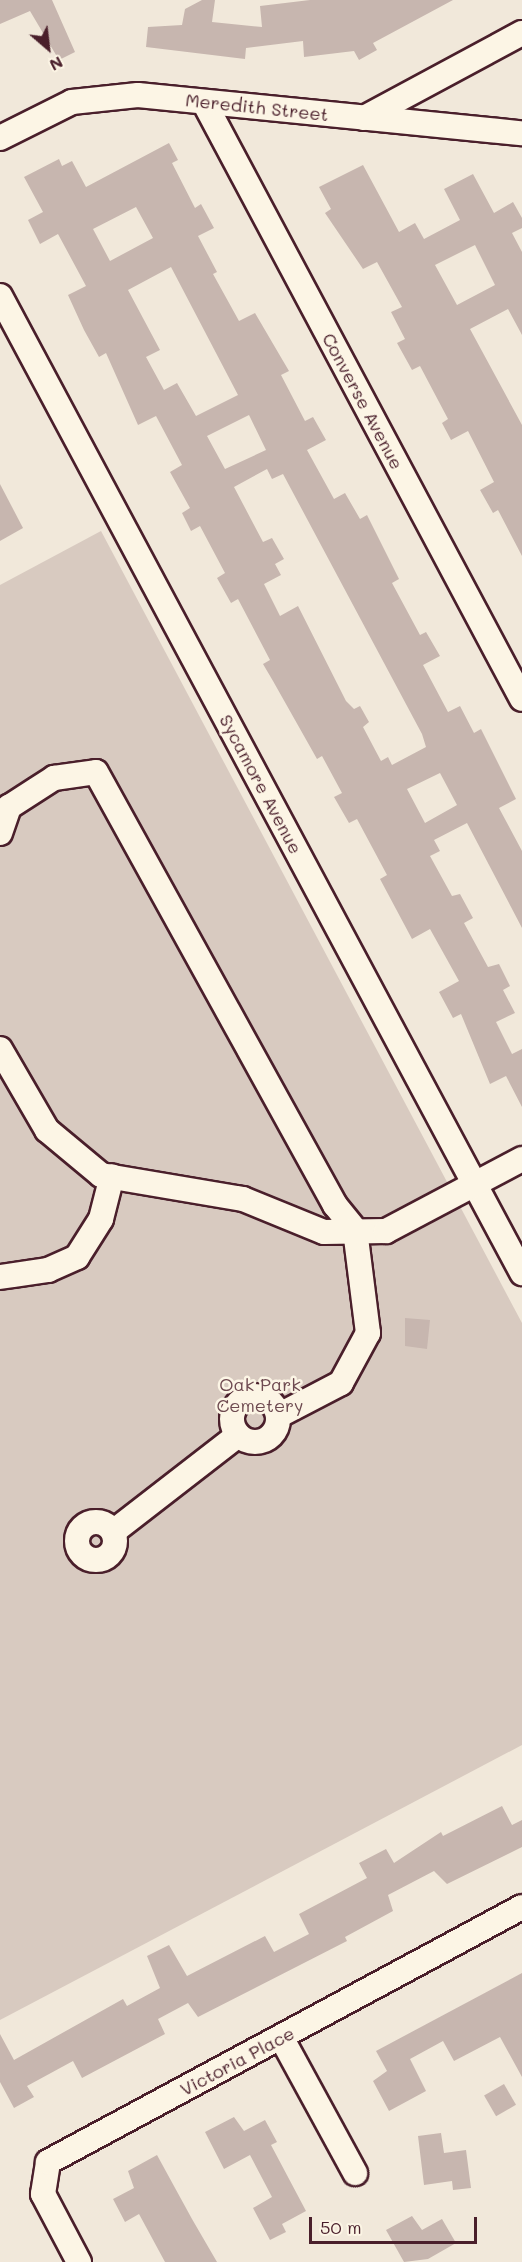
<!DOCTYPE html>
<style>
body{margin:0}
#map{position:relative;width:522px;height:2262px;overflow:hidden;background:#f1e8da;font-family:Mali,sans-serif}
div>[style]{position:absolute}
.green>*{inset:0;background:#d8cac0}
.building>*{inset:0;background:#c7b6af;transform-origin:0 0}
.roads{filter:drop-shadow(2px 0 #4a1f2b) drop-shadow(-2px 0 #4a1f2b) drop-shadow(0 2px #4a1f2b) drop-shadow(0 -2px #4a1f2b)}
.minor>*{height:24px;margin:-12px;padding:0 12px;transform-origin:12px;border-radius:12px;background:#fcf5e5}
.minor>.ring{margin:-12px;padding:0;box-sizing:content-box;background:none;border:24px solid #fcf5e5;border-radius:50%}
span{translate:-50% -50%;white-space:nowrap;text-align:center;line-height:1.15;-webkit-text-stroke:5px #fcf5e5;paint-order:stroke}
.street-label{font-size:18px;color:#4a1f2b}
.park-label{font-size:18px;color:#6e4a50}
.north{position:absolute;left:18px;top:18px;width:60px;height:60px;-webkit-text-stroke:4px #fcf5e5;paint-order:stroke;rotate:152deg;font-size:16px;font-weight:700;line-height:24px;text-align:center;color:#4a1f2b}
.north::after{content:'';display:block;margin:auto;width:21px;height:27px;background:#4a1f2b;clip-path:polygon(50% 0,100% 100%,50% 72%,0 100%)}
.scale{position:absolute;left:309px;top:2217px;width:168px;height:27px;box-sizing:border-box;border:3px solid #4a1f2b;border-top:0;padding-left:8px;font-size:18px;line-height:21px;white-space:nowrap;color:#4a1f2b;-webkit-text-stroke:4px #fcf5e5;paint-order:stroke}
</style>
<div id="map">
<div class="green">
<div style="clip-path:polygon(101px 531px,522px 1323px,522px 1745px,0 2020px,0 585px)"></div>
</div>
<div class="building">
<div style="clip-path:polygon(0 0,52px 0,75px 52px,59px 60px,30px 11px,0 24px)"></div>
<div style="clip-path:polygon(202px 0,215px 0,212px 22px,262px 27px,260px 6px,310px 0,453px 0,373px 43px,377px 50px,359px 60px,354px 51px,304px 57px,303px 41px,246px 48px,245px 59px,146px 47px,148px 27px,182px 25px,185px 9px)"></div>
<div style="clip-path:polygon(evenodd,169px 143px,178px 160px,172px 163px,195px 208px,201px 204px,214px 228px,198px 236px,217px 272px,213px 274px,239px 321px,255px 313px,279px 354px,289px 371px,281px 375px,305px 421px,313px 417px,326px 440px,307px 450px,334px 499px,345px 493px,360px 519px,367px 515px,399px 579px,392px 583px,420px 635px,426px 632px,440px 656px,423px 665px,448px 712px,460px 706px,474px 733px,481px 729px,516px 799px,499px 808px,522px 851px,522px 928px,467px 823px,434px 840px,440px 851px,430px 856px,452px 896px,460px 894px,473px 918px,464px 923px,488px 967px,499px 964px,510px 986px,503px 990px,515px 1013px,496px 1022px,512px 1054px,522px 1049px,522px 1107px,506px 1076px,490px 1084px,461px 1014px,453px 1018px,439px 992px,459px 981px,430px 929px,412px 939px,380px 879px,387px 875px,357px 819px,349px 823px,334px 797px,342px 793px,322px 756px,317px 759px,273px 681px,263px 664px,270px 660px,238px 599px,231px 603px,217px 578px,225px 573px,200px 526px,191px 531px,182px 513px,190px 508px,170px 472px,182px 465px,156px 416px,138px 425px,106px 353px,99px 357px,84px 330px,68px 295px,86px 286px,58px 234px,40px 244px,28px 220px,43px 212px,24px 177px,59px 159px,62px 166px,72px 161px,86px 187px,169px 143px,136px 207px,153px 238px,110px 261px,93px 229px,136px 207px,169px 143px,171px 267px,238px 395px,196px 416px,177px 383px,164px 390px,146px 357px,160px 350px,128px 290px,171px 267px,169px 143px,249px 415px,266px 450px,225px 469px,207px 436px,249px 415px,169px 143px,267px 469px,272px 479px,283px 474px,422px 734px,426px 747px,392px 765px,388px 757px,381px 761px,363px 727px,369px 722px,360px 706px,354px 709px,346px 701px,298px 606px,280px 616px,264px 584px,281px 575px,275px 564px,284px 559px,272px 538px,263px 542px,234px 487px,267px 469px,169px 143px,440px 773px,457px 805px,425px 823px,407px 789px,440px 773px)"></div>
<div style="clip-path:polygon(evenodd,363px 165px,399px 232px,415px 223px,424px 239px,460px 220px,444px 189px,473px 174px,494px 213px,513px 202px,522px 218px,522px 228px,512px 233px,522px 252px,522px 335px,508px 309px,470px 329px,522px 425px,522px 556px,498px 510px,493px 513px,480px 490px,494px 482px,468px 431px,451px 440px,442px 423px,448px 419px,420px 366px,412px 370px,397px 343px,405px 339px,391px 312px,402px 307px,377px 262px,363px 269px,325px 213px,331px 209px,319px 187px,363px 165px,475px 245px,495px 285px,457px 305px,435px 265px,475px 245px)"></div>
<div style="clip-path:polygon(0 484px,23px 528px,0 541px)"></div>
<div style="clip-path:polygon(405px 1318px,430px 1320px,427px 1349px,405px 1346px)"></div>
<div style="clip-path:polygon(502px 1806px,512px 1825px,522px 1820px,522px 1847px,447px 1884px,434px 1871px,388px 1895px,393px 1911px,345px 1937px,347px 1941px,198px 2017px,188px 2003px,158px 2019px,165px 2034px,82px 2078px,73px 2061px,27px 2086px,34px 2097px,14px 2108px,0 2082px,0 2034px,14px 2060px,123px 1999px,127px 2006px,160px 1988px,147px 1956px,169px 1945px,187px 1976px,265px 1936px,274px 1952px,309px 1934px,299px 1914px,367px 1878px,359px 1863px,386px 1849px,394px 1863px,441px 1832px,443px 1836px)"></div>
<div style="clip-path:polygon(522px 1973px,522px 2077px,500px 2037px,454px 2061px,443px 2041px,410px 2059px,426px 2091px,389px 2111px,373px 2081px,387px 2071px,376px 2051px)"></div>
<div style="left:504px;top:2084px;width:24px;height:23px;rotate:60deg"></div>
<div style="clip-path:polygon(234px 2117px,244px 2131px,265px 2120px,277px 2142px,271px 2145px,306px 2211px,282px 2224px,286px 2232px,270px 2240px,253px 2208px,272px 2197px,250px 2155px,224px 2169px,205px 2132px)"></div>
<div style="clip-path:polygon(441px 2133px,444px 2153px,466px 2150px,471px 2188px,453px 2190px,452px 2181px,424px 2185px,418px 2136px)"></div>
<div style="clip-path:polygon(157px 2155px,192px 2219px,217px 2262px,165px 2262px,139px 2214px,125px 2222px,113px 2199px,134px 2188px,128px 2171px)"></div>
<div style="clip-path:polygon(412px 2216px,422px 2230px,442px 2219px,456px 2243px,428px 2259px,404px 2262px,386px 2230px)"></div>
</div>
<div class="roads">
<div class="minor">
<div style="left:204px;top:102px;width:676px;rotate:61.96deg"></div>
<div style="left:364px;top:118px;width:179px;rotate:-28.3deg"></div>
<div style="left:0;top:138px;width:80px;rotate:-26.6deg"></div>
<div style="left:72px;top:102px;width:66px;rotate:-6.1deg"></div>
<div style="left:138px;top:95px;width:386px;rotate:5.7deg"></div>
<div style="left:0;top:296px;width:1108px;rotate:61.88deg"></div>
<div style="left:0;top:833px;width:28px;rotate:-71deg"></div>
<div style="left:9px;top:807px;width:54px;rotate:-32.8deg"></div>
<div style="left:54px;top:778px;width:42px;rotate:-8.1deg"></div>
<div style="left:96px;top:772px;width:495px;rotate:61.1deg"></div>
<div style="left:335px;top:1205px;width:32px;rotate:51deg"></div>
<div style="left:355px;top:1230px;width:104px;rotate:82.8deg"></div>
<div style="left:368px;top:1333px;width:57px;rotate:118.4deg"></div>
<div style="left:341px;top:1383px;width:71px;rotate:152.4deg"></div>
<div style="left:0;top:1049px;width:94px;rotate:59.9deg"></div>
<div style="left:47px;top:1130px;width:70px;rotate:39.8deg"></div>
<div style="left:101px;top:1175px;width:144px;rotate:9.6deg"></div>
<div style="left:243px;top:1199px;width:87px;rotate:22.2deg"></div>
<div style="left:324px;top:1232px;width:62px;rotate:-0.9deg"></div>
<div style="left:386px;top:1231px;width:154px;rotate:-27.9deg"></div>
<div style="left:0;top:1277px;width:49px;rotate:-8.3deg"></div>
<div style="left:48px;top:1270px;width:32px;rotate:-24deg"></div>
<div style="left:77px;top:1257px;width:45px;rotate:-57.7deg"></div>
<div style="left:101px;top:1219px;width:44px;rotate:-75.7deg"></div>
<div class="ring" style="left:232px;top:1396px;width:22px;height:22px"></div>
<div class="ring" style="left:77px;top:1522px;width:14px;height:14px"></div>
<div style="left:113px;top:1532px;width:158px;rotate:-37.8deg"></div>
<div style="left:281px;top:2037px;width:155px;rotate:61.4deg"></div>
<div style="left:79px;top:2262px;width:77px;rotate:-117.9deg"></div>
<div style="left:43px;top:2194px;width:32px;rotate:-81deg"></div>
<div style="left:48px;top:2162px;width:538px;rotate:-28.28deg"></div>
</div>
</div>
<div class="street-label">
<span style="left:257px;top:107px;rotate:6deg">Meredith Street</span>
<span style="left:363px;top:401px;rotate:62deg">Converse Avenue</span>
<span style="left:261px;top:784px;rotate:62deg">Sycamore Avenue</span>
<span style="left:237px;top:2061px;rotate:-28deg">Victoria Place</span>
</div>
<div class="park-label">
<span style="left:260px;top:1395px">Oak Park<br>Cemetery</span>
</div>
<div class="north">N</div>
<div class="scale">50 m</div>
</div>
